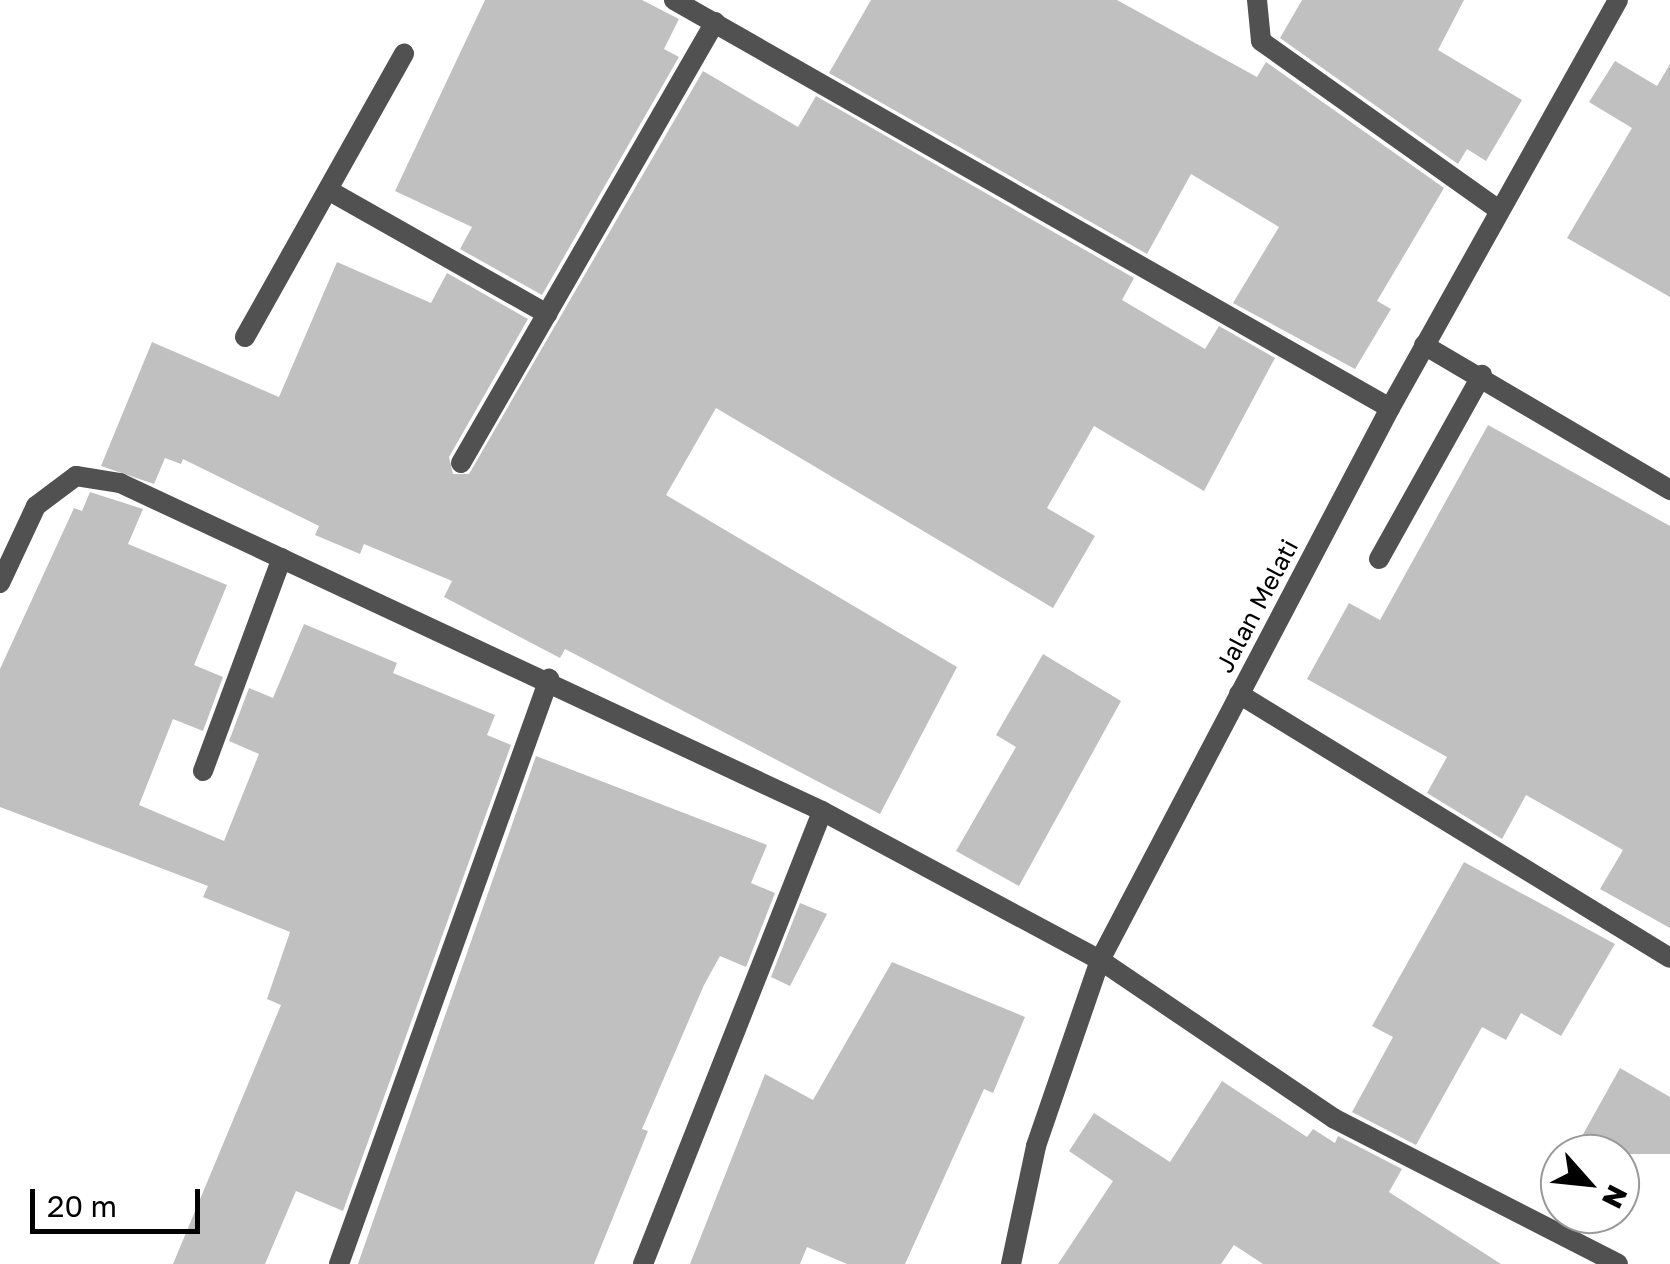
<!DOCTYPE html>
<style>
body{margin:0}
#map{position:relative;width:1670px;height:1264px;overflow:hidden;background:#fff;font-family:"Golos Text",sans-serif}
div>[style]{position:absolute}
.building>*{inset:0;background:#c0c0c0}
.service>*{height:20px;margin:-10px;padding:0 10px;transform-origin:10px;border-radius:10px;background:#515151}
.minor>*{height:20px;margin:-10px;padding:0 10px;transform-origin:10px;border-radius:10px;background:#515151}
span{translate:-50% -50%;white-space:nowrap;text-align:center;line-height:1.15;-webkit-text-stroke:10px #fff;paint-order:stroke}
.street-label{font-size:25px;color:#000}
.north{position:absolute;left:1540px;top:1134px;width:100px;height:100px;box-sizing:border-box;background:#fff;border:2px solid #999;border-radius:50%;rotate:117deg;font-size:28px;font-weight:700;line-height:40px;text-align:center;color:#000}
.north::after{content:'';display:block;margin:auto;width:35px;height:45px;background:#000;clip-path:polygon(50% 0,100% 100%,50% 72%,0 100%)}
.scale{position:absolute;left:30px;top:1189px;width:170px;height:45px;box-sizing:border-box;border:5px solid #000;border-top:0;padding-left:12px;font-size:30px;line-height:35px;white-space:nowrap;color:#000;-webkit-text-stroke:8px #fff;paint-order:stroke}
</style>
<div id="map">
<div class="building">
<div style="clip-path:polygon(485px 0,642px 0,679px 19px,664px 49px,679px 57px,542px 295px,460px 249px,472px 227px,395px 191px)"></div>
<div style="clip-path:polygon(871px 0,1117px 0,1257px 77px,1266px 62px,1444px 188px,1377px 301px,1391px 309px,1355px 369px,1233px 303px,1279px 227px,1191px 174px,1147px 254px,829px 73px)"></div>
<div style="clip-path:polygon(1302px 0,1464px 0,1438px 50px,1522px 100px,1486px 161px,1467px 149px,1458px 164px,1280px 38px)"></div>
<div style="clip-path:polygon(1615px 61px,1657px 86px,1670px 64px,1670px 297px,1567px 238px,1632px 128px,1589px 102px)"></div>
<div style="clip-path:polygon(703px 71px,798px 127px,816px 96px,1134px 278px,1122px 300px,1205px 349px,1219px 326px,1275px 358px,1204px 491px,1094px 426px,1047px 508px,1095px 536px,1053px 608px,716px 408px,666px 495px,957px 667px,880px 814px,565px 649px,560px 658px,444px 597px,452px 581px,364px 544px,360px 554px,315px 535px,319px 526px,183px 459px,181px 464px,165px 458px,154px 484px,101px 466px,152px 342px,279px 397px,337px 262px,431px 303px,447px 273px,528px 319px,449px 457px,453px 474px,469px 474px)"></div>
<div style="clip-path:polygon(1488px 425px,1670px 526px,1670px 928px,1600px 889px,1623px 850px,1526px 795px,1502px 839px,1427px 793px,1447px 757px,1307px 679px,1349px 603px,1380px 620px)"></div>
<div style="clip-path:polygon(90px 492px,143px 509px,128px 544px,227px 585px,194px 665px,223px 677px,203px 731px,173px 719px,139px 805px,224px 841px,259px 754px,229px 741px,249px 688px,273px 698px,304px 624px,397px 663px,393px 673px,495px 715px,487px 735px,511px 745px,343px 1211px,296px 1191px,265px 1264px,173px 1264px,281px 1005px,267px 999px,290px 932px,203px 897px,208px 886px,0 807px,0 669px,74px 508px,82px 511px)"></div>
<div style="clip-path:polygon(1043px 654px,1121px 701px,1019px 886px,956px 851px,1016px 747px,996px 735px)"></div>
<div style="clip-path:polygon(536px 756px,767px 845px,751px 883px,775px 893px,746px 967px,720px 956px,704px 985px,642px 1129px,648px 1131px,594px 1264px,358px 1264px)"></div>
<div style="clip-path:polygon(1464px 862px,1615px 944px,1561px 1036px,1521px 1013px,1506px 1040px,1482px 1027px,1416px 1145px,1352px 1112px,1393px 1037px,1372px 1026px)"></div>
<div style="clip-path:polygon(800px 903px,827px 914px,790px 986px,771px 977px)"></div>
<div style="clip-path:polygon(892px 962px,1025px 1017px,993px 1093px,984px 1089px,905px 1264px,847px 1264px,807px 1247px,800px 1264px,690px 1264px,765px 1074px,813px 1100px)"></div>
<div style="clip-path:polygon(1620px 1068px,1670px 1097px,1670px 1154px,1572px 1154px)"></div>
<div style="clip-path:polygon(1222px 1081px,1307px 1137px,1313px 1129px,1335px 1143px,1338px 1136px,1402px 1169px,1389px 1192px,1501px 1264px,1263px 1264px,1234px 1245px,1221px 1264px,1058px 1264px,1113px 1181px,1069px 1151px,1094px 1113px,1170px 1162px)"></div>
</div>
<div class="service">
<div style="left:1424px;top:345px;width:286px;rotate:30.5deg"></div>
<div style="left:1379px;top:559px;width:211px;rotate:-60.8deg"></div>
</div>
<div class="minor">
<div style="left:674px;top:0;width:824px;rotate:29.68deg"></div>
<div style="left:1257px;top:0;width:41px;rotate:84.4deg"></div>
<div style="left:1261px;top:41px;width:292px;rotate:35.4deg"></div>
<div style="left:328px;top:190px;width:252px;rotate:29.5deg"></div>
<div style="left:245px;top:337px;width:325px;rotate:-60.7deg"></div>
<div style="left:461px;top:463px;width:509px;rotate:-60.06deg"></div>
<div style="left:0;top:583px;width:85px;rotate:-64.9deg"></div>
<div style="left:36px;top:506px;width:50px;rotate:-36.9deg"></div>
<div style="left:76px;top:476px;width:45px;rotate:9deg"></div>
<div style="left:120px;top:483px;width:775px;rotate:25.04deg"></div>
<div style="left:822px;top:811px;width:315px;rotate:28.2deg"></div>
<div style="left:1100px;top:960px;width:282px;rotate:34.1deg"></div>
<div style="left:1333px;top:1118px;width:320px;rotate:27.1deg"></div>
<div style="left:1239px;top:694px;width:505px;rotate:31.49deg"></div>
<div style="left:203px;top:771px;width:227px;rotate:-69.7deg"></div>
<div style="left:339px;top:1264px;width:622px;rotate:-70.25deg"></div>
<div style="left:643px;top:1264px;width:487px;rotate:-68.4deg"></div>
<div style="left:1011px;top:1264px;width:121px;rotate:-78deg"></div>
<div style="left:1036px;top:1146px;width:197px;rotate:-71deg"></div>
<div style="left:1100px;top:960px;width:624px;rotate:-62.28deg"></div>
<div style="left:1390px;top:408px;width:467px;rotate:-60.8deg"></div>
</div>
<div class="street-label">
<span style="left:1257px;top:606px;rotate:-62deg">Jalan Melati</span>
</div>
<div class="north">N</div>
<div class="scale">20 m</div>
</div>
